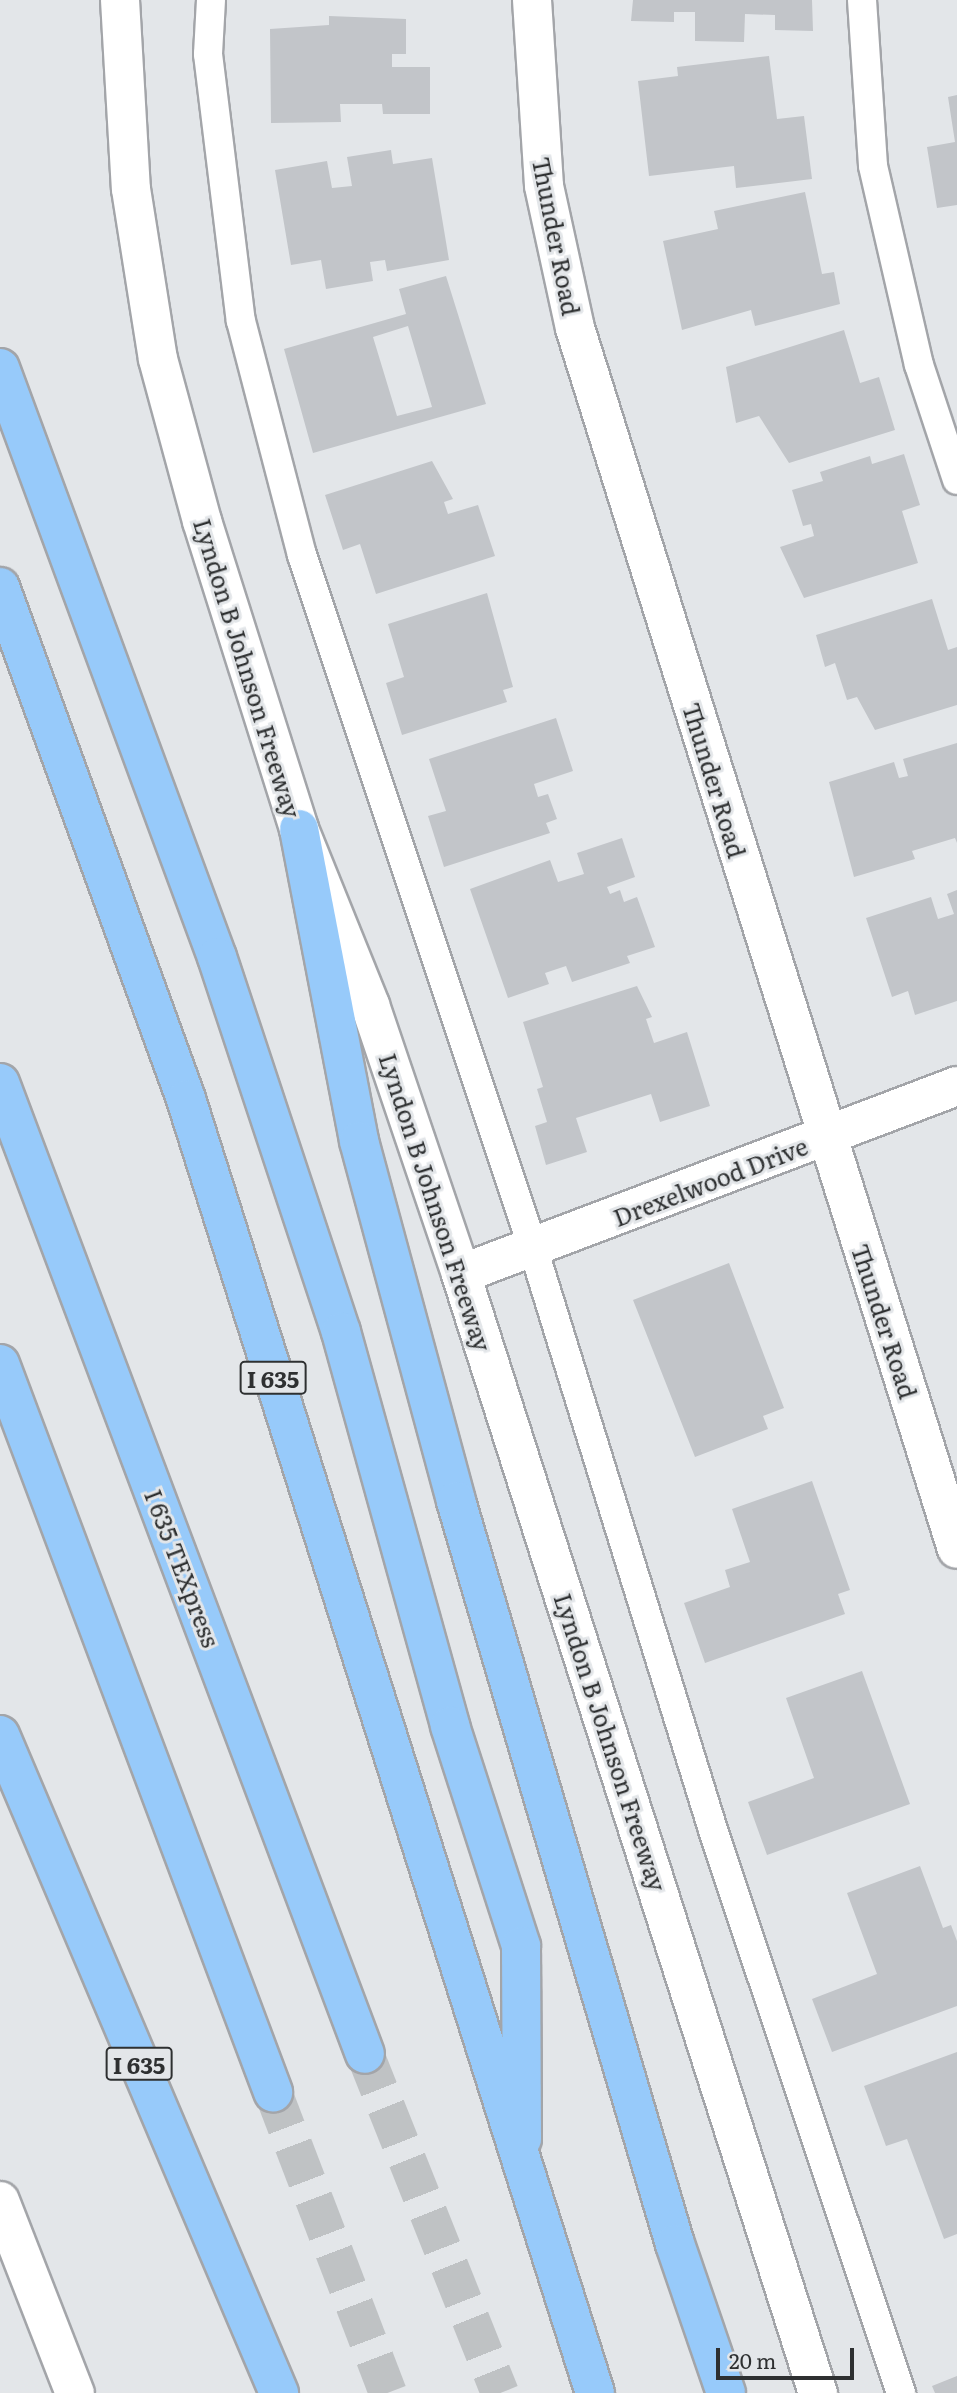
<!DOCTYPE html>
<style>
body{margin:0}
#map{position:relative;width:957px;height:2393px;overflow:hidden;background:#e3e6e9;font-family:Literata,serif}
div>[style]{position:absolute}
.building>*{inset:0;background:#c2c5c9}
.motorway-tunnel>*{height:38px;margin-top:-19px;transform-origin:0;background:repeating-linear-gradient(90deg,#bfc2c4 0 38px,transparent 0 57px)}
.roads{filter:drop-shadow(2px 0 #a3a5a9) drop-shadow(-2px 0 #a3a5a9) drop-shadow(0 2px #a3a5a9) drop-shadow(0 -2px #a3a5a9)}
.service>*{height:28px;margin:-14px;padding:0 14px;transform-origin:14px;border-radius:14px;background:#fff}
.minor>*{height:38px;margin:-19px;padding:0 19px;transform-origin:19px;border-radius:19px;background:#fff}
.secondary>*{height:38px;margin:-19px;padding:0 19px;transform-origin:19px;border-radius:19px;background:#fff}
.motorway>*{height:38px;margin:-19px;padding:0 19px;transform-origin:19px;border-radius:19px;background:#97cafa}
span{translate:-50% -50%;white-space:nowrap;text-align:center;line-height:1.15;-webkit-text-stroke:6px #e3e6e9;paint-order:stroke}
.shield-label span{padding:2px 5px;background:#e3e6e9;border:2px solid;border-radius:5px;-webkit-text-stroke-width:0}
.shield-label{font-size:23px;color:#2e3031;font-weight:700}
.street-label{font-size:24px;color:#2e3031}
.scale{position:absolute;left:716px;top:2348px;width:138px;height:32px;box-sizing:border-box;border:4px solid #2e3031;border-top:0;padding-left:9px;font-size:21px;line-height:24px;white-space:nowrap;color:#2e3031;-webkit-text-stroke:5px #e3e6e9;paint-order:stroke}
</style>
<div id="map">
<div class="building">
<div style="clip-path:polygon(633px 0,812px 0,813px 31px,775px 30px,775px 15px,745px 14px,744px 42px,695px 41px,695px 12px,674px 12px,674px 22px,631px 21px)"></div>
<div style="clip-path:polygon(329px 16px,406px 19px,406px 54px,392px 54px,392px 67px,430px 67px,430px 114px,383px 114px,382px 104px,340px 104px,341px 122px,271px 123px,270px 29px,329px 25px)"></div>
<div style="clip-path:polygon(769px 56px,777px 119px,804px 116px,812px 179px,736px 188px,734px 166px,649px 176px,638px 81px,678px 76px,677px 67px)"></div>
<div style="clip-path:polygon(957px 95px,957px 205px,937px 208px,927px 147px,955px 142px,948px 97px)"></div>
<div style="clip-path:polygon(391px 150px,393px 164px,432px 158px,449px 260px,387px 271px,385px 260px,370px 262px,373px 281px,326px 289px,321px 260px,291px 265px,275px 170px,327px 161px,332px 188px,352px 186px,347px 157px)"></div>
<div style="clip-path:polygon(805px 192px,822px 274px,834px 272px,840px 304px,755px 326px,751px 310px,682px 330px,663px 241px,718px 229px,714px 211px)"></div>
<div style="clip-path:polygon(evenodd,446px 276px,486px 404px,313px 453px,284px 349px,406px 314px,399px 289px,446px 276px,408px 326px,432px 407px,397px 416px,373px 337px,408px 326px)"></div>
<div style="clip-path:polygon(844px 330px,860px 383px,879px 377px,895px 430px,789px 463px,759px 416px,736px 423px,726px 367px)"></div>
<div style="clip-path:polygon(904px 454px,920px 505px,902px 511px,918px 563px,804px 598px,780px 547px,814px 536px,811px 524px,803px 526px,792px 490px,823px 481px,820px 472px,870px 456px,872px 464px)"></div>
<div style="clip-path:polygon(432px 461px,453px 499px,444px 502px,448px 514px,478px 505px,495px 556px,376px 594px,360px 544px,343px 550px,325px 495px)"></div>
<div style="clip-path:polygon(487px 593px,513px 687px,503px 690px,507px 702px,402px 735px,386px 683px,404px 677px,388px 624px)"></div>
<div style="clip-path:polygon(932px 599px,948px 650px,957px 647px,957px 705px,875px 730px,857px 697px,847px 700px,835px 663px,825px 667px,816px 635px)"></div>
<div style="clip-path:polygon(556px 718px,573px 771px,534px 784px,538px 797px,548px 794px,557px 819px,546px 823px,550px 833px,444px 867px,428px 816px,446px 811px,429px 759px)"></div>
<div style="clip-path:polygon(957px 743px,957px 843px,955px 838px,912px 851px,915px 859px,854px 877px,829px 782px,894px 762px,899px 778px,908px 776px,903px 759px)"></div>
<div style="clip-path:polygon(622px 838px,635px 877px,607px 887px,610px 894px,620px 890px,624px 902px,637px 897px,655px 947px,627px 956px,630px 963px,572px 982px,566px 966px,545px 973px,549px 984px,508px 998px,470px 889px,550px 860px,558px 882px,584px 874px,577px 853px)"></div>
<div style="clip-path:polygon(957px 890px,957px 1001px,915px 1015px,908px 991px,892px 997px,866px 918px,931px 897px,938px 919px,954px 914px,947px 894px)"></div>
<div style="clip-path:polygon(637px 986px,652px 1017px,646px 1019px,654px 1043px,687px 1032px,710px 1106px,660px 1122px,651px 1094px,576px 1118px,587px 1152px,546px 1165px,535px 1126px,547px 1122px,537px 1089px,543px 1087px,523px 1022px)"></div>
<div style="clip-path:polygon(729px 1263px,784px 1408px,763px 1416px,768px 1429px,695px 1457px,633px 1300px)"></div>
<div style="clip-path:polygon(812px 1481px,850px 1590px,838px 1594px,845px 1614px,705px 1663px,684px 1603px,730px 1587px,725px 1570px,750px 1562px,732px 1509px)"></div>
<div style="clip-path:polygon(862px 1671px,910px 1804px,767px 1855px,748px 1802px,814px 1778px,786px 1698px)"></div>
<div style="clip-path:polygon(920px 1866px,943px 1928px,951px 1925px,957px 1941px,957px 2006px,832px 2052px,812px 1999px,877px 1974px,847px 1893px)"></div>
<div style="clip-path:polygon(957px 2052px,957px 2234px,944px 2239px,907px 2139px,886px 2146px,864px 2086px)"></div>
<div style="clip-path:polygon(957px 2376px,957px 2393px,935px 2393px,932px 2386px)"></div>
</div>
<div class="motorway-tunnel">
<div style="left:365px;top:2054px;width:365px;rotate:68.3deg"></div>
<div style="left:273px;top:2092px;width:322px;rotate:69.1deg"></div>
</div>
<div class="roads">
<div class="service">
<div style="left:211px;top:0;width:54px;rotate:93.2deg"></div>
<div style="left:208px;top:54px;width:269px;rotate:83deg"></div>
<div style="left:241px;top:321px;width:242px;rotate:75.4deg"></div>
<div style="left:302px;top:555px;width:730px;rotate:71.57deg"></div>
<div style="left:533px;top:1248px;width:609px;rotate:72.81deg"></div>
<div style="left:713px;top:1830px;width:594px;rotate:71.53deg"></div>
<div style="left:862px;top:0;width:166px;rotate:86.2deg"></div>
<div style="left:873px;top:166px;width:204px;rotate:77deg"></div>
<div style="left:919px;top:365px;width:121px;rotate:71.7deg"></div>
</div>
<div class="minor">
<div style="left:532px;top:0;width:186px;rotate:86.3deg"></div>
<div style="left:544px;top:186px;width:145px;rotate:77.7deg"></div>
<div style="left:575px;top:328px;width:1279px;rotate:72.63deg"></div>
<div style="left:461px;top:1274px;width:530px;rotate:-20.76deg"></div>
</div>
<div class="secondary">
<div style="left:120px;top:0;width:189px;rotate:86.7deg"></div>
<div style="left:131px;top:189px;width:172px;rotate:81deg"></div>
<div style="left:158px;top:359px;width:168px;rotate:74.8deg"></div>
<div style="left:202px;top:521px;width:323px;rotate:72.5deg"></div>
<div style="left:299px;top:829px;width:190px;rotate:68deg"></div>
<div style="left:370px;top:1005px;width:284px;rotate:71.3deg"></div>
<div style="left:461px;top:1274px;width:1175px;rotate:72.31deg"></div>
<div style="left:0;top:2201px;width:206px;rotate:68.7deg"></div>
</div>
<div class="motorway">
<div style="left:0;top:368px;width:628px;rotate:69.78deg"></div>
<div style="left:217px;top:957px;width:395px;rotate:71.7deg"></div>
<div style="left:341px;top:1332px;width:409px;rotate:74.5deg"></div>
<div style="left:450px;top:1726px;width:231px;rotate:72.1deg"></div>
<div style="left:521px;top:1946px;width:193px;rotate:89.7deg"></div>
<div style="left:0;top:587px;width:545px;rotate:70.03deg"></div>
<div style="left:186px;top:1099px;width:1357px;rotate:72.46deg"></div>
<div style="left:299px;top:829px;width:318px;rotate:79.1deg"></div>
<div style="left:359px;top:1141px;width:373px;rotate:74.9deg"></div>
<div style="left:456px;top:1501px;width:775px;rotate:73.58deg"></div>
<div style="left:675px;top:2244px;width:157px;rotate:71.1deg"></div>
<div style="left:0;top:1083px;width:1037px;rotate:69.4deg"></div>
<div style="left:0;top:1364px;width:778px;rotate:69.44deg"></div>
<div style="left:0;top:1735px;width:715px;rotate:67.02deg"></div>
</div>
</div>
<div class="shield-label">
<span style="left:273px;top:1378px">I 635</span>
<span style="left:139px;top:2064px">I 635</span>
</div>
<div class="street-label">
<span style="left:557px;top:236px;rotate:79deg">Thunder Road</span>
<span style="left:248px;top:668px;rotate:73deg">Lyndon B Johnson Freeway</span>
<span style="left:715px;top:780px;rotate:73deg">Thunder Road</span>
<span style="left:710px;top:1181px;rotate:-21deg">Drexelwood Drive</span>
<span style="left:436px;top:1202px;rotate:72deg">Lyndon B Johnson Freeway</span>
<span style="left:885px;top:1321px;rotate:72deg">Thunder Road</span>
<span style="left:183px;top:1568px;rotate:69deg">I 635 TEXpress</span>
<span style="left:611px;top:1742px;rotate:72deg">Lyndon B Johnson Freeway</span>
</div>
<div class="scale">20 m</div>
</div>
